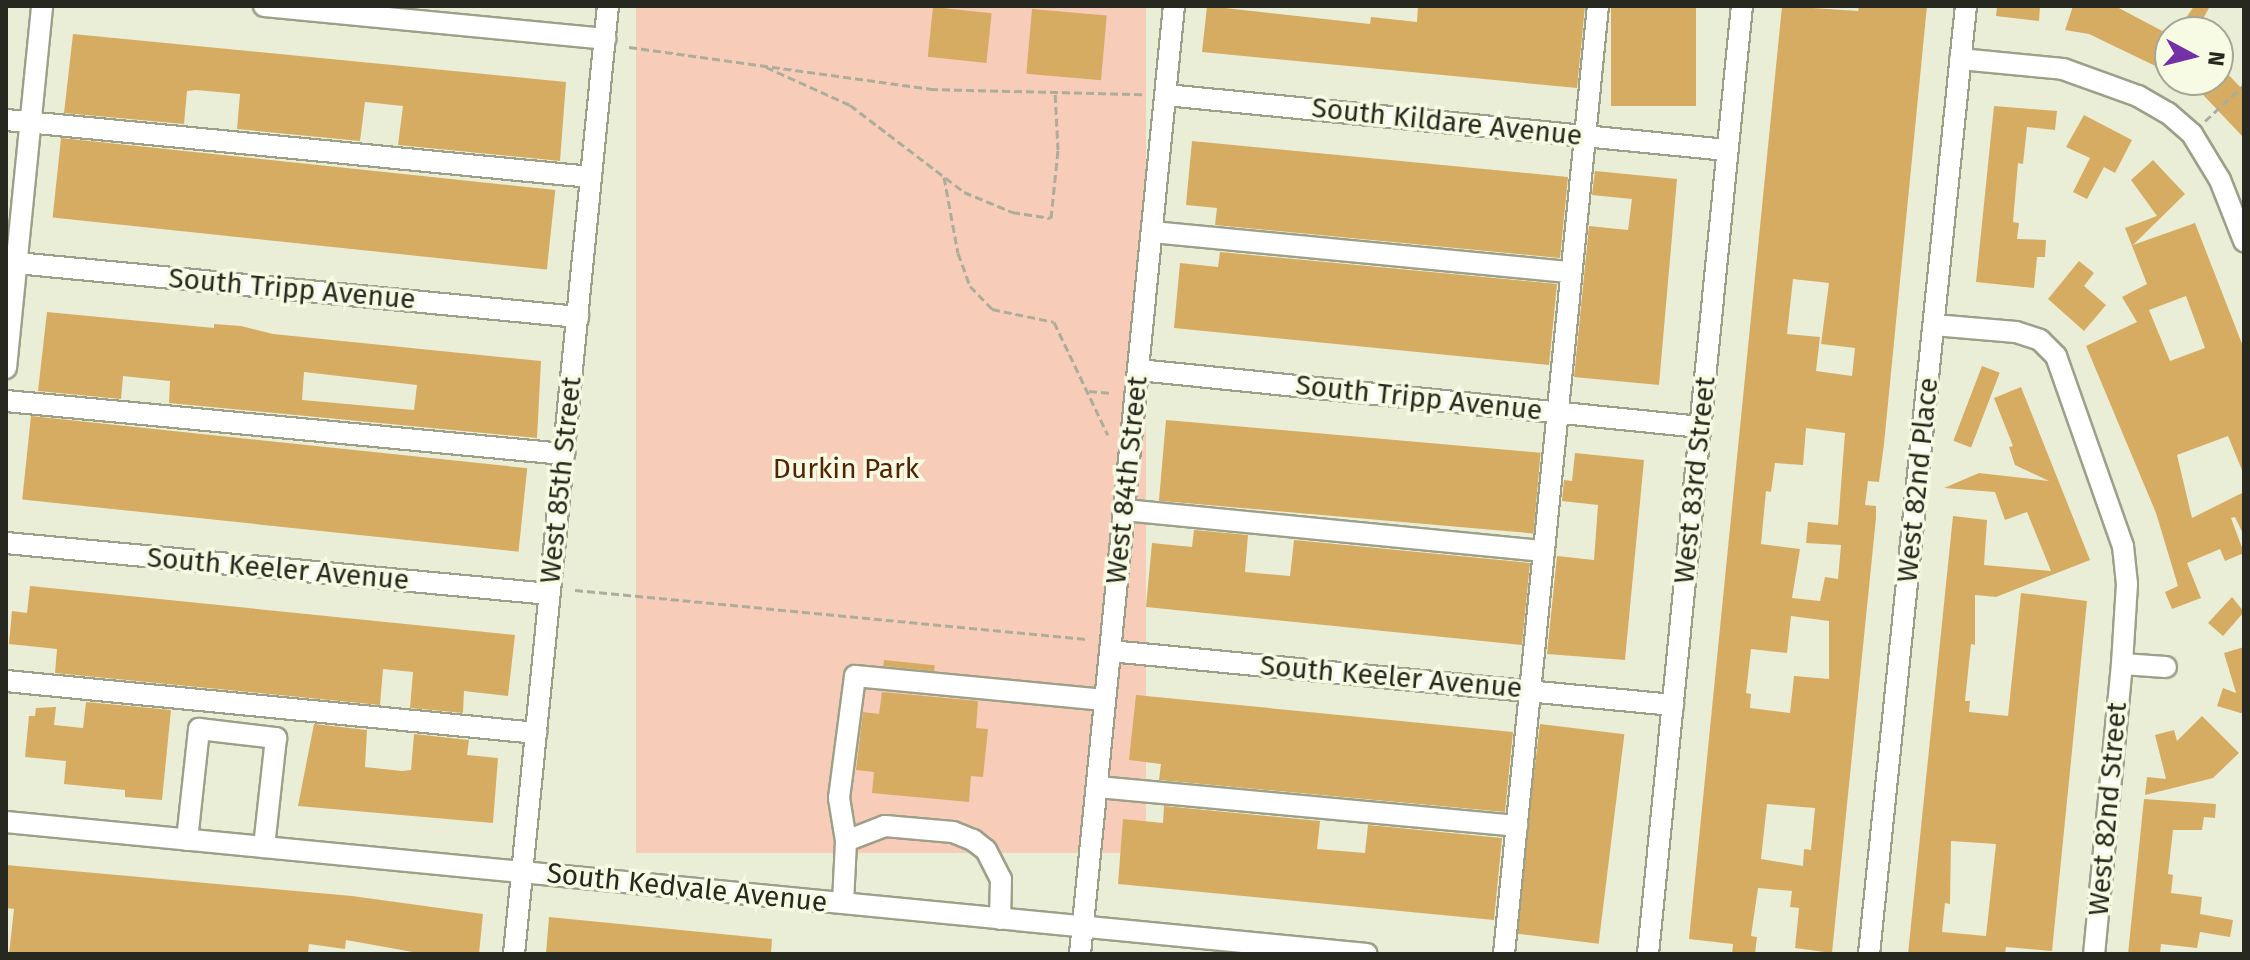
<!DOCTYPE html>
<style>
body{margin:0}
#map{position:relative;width:2250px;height:960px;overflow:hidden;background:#ebeed6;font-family:"Fira Sans",sans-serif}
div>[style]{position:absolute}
.green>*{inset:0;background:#f7ccb8;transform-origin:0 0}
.building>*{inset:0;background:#d6ac63;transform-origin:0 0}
.path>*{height:3px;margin-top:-1.5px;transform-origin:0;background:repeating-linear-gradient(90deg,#acae9b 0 8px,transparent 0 12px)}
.roads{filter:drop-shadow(2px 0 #9da089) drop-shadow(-2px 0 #9da089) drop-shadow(0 2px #9da089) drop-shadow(0 -2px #9da089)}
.minor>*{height:20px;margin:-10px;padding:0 10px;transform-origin:10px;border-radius:10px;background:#fff}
span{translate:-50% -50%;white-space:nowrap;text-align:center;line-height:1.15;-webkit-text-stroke:7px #f8fbe3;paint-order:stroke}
.street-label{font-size:28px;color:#27281f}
.park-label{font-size:28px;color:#522307}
.frame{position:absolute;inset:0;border:8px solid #27281f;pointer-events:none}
.north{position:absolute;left:2154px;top:16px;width:80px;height:80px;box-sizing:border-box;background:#f8fbe3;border:2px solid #a4a795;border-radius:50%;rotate:97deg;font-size:22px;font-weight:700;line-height:32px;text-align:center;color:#27281f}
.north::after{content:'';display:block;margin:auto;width:28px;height:36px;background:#7431a5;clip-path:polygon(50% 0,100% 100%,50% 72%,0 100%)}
</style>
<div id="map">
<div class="green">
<div style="left:636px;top:6px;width:510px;height:847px"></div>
</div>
<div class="building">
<div style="clip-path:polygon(1207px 6px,1370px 24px,1371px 17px,1417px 22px,1418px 6px,1585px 6px,1577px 88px,1202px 52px)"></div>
<div style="left:1611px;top:6px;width:85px;height:100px"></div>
<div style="clip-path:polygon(evenodd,1782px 6px,1858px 11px,1859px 6px,1927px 6px,1884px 444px,1879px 482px,1868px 481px,1865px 505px,1876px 506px,1876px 518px,1832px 953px,1795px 948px,1799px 908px,1790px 907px,1792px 891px,1758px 888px,1751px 936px,1757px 937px,1755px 954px,1732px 954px,1733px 944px,1689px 939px,1782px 6px,1793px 279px,1829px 283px,1821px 344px,1855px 348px,1852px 376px,1816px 371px,1820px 337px,1787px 334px,1793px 279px,1782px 6px,1806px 428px,1845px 433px,1838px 525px,1808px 522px,1806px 543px,1841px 545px,1838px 579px,1825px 577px,1820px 601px,1792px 598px,1800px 549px,1761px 544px,1766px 491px,1771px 492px,1775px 463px,1803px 465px,1806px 428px,1782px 6px,1791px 616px,1829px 621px,1829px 679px,1794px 676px,1790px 713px,1750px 708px,1751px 694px,1746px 693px,1751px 649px,1787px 653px,1791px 616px,1782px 6px,1767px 804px,1815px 808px,1811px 850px,1804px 849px,1803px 866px,1761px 859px,1767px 804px)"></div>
<div style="clip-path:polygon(1997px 6px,2040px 6px,2039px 21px,1996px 16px)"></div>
<div style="clip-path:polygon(2073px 6px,2115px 6px,2170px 35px,2170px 73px,2089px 34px,2065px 30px)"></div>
<div style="clip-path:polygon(2194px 6px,2210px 6px,2203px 19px,2223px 32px,2180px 27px)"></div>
<div style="left:933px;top:7px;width:59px;height:50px;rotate:6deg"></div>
<div style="left:1032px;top:9px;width:75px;height:65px;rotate:5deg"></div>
<div style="clip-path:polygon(73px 34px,566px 82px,560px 161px,398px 145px,403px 106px,365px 102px,360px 141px,237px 129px,240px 94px,196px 90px,187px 91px,184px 124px,64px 113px)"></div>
<div style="clip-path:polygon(2218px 64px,2244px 91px,2244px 138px,2189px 80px,2218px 80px)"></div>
<div style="clip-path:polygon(1994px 106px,2057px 111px,2055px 130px,2027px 127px,2023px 164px,2018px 163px,2013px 222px,2019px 223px,2017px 239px,2046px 240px,2045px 257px,2037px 257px,2034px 288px,1976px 282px)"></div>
<div style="clip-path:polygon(2084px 115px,2132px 140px,2115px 173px,2104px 167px,2087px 199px,2073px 192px,2090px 158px,2066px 147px)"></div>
<div style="left:61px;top:138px;width:497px;height:80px;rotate:6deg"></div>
<div style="clip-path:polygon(1192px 141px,1568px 177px,1560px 258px,1215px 225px,1217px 208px,1186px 205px)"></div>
<div style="clip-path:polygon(evenodd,2153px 160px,2185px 194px,2133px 245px,2195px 223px,2244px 349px,2244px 475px,2228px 436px,2177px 455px,2192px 518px,2244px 492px,2244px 536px,2235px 517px,2231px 518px,2244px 553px,2225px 561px,2220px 549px,2187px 563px,2201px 598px,2172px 609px,2165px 592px,2178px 586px,2156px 513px,2086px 346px,2137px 322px,2122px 297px,2147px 284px,2125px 228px,2157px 216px,2131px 180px,2153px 160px,2186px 296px,2205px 348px,2170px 361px,2149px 310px,2186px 296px)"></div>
<div style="clip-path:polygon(1595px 171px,1677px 179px,1659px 385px,1574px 377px,1589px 226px,1628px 230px,1632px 199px,1592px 195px)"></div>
<div style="clip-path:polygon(1220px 252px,1557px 284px,1549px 365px,1174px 328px,1180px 263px,1218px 267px)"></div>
<div style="clip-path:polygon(2079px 261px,2094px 273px,2084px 286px,2106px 305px,2084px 331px,2048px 299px)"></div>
<div style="clip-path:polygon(evenodd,47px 312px,214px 328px,214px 324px,241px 326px,273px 334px,541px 361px,537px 438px,169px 403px,170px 381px,123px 376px,121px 399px,38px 391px,47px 312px,304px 372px,417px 385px,414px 410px,302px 400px,304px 372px)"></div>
<div style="left:1982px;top:366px;width:19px;height:80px;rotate:21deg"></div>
<div style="clip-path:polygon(evenodd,2021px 387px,2090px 560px,1996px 597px,1975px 595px,1975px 645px,1971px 644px,1965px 701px,1970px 701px,1969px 712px,2008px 716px,2021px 593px,2087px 601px,2052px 951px,2006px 947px,2005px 954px,1908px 954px,1953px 516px,1987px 520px,1984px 565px,2051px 571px,2027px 512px,2005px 520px,1995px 492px,1944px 488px,1979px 473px,2049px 481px,2015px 465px,2009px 447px,2013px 446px,1994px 398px,2021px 387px,1951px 841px,1996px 844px,1986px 936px,1942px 932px,1945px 903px,1950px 904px,1951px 841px)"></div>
<div style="left:31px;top:416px;width:499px;height:84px;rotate:6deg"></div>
<div style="left:1166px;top:420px;width:376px;height:81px;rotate:5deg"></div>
<div style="clip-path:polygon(1575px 453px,1644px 460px,1625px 660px,1547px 654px,1557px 556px,1594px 560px,1598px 505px,1562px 501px,1564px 480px,1572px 481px)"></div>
<div style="clip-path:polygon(1194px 530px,1248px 535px,1245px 572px,1290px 576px,1294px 540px,1530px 563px,1522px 645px,1146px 607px,1152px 543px,1192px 547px)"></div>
<div style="clip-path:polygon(30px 586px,515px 635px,508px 696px,464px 691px,463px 713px,410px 708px,413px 672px,383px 669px,380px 705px,55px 673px,57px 649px,9px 644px,12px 611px,27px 613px)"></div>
<div style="clip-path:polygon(2232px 597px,2244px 612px,2223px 636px,2208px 623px)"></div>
<div style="clip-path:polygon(2244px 647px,2244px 714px,2217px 706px,2223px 688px,2236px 693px,2224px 653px)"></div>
<div style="left:884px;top:660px;width:51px;height:6px;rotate:6deg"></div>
<div style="clip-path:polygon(882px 692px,978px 701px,976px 728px,988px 729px,983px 777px,971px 776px,969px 802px,872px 793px,874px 772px,856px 770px,863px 712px,879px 714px)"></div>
<div style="clip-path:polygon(1136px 695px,1513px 732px,1505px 812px,1159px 780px,1161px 764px,1129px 760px)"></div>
<div style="clip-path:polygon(86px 702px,171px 710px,162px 800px,125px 797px,125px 790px,64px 784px,66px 761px,25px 757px,29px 716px,35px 716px,36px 708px,56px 707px,54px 725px,83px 728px)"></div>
<div style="clip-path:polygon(2202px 716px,2239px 753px,2213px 778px,2145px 795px,2147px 777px,2166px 779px,2155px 735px,2174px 730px,2177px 741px)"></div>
<div style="clip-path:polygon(314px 724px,367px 730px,365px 767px,402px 771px,411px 770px,414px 734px,469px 740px,467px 755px,498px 758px,493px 823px,298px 806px)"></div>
<div style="left:1540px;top:724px;width:85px;height:211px;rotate:7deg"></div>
<div style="clip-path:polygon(2144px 799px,2216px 804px,2215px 818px,2204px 817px,2202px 830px,2173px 830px,2168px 874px,2173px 875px,2171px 893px,2202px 897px,2200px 914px,2233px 920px,2230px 937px,2200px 932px,2197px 948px,2161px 944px,2160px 954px,2128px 954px)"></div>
<div style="clip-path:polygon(1164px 806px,1320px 821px,1317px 849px,1365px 853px,1368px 825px,1502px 838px,1494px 920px,1118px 884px,1123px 819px,1163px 823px)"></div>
<div style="clip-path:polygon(6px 865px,352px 896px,483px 914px,479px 954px,424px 954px,346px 940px,345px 949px,309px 944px,308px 954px,9px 954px,14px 909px,6px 908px)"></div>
<div style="clip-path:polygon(549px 917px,772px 939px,771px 954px,546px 954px)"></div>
</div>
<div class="path">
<div style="left:629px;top:47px;width:304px;rotate:7.9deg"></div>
<div style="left:930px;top:89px;width:212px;rotate:1.4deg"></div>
<div style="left:766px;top:67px;width:92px;rotate:24.3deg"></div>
<div style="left:850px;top:105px;width:143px;rotate:37.3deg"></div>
<div style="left:964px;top:192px;width:52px;rotate:22.6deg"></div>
<div style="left:1012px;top:212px;width:39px;rotate:9deg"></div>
<div style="left:1051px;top:218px;width:68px;rotate:-84.1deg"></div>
<div style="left:1058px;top:150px;width:59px;rotate:-92.9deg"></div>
<div style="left:2205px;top:121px;width:53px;rotate:-42.7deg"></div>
<div style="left:944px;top:177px;width:77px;rotate:79.6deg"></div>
<div style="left:958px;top:253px;width:35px;rotate:70deg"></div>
<div style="left:970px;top:286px;width:32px;rotate:46deg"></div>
<div style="left:992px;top:309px;width:63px;rotate:11.8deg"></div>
<div style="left:1054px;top:322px;width:125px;rotate:64.5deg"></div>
<div style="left:1089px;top:391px;width:23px;rotate:5deg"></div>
<div style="left:575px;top:590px;width:514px;rotate:5.47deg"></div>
</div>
<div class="roads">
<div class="minor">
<div style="left:264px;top:6px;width:343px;rotate:5.5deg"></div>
<div style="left:1960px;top:59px;width:103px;rotate:5.5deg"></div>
<div style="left:2063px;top:69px;width:80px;rotate:19.8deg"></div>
<div style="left:2138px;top:96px;width:34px;rotate:30deg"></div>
<div style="left:2168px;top:113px;width:32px;rotate:41deg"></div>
<div style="left:2192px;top:134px;width:54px;rotate:58.7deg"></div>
<div style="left:2220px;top:180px;width:66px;rotate:68.5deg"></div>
<div style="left:1166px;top:95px;width:564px;rotate:5.6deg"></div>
<div style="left:6px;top:120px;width:588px;rotate:5.57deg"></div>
<div style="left:1152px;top:232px;width:421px;rotate:5.5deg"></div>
<div style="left:6px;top:262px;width:575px;rotate:5.49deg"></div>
<div style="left:1934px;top:325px;width:82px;rotate:4.9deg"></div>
<div style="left:2016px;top:332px;width:25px;rotate:18deg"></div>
<div style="left:2040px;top:340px;width:23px;rotate:45deg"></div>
<div style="left:2056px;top:356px;width:201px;rotate:70.6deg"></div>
<div style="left:2123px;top:546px;width:38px;rotate:84deg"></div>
<div style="left:2127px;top:584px;width:80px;rotate:93.6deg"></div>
<div style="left:2122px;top:664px;width:291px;rotate:95.5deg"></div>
<div style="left:6px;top:368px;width:364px;rotate:-84.3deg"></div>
<div style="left:1139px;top:370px;width:564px;rotate:5.8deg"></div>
<div style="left:6px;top:401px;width:561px;rotate:5.43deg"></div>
<div style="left:1124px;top:510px;width:422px;rotate:5.6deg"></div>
<div style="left:6px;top:543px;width:546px;rotate:5.36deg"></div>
<div style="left:1110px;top:651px;width:566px;rotate:5.48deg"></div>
<div style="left:2122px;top:664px;width:44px;rotate:3.9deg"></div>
<div style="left:6px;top:681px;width:533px;rotate:5.6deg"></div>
<div style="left:1097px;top:787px;width:422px;rotate:5.3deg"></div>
<div style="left:6px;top:822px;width:1367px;rotate:5.54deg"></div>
<div style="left:187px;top:840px;width:112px;rotate:-83.8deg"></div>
<div style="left:199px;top:729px;width:78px;rotate:6.7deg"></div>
<div style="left:276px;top:738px;width:110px;rotate:96.3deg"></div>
<div style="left:846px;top:841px;width:42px;rotate:-21deg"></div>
<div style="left:885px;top:826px;width:68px;rotate:5deg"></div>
<div style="left:953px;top:832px;width:22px;rotate:22deg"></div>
<div style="left:973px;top:840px;width:16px;rotate:38deg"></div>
<div style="left:986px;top:850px;width:33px;rotate:63deg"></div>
<div style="left:1001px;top:879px;width:40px;rotate:91.4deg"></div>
<div style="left:843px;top:903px;width:62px;rotate:-87.2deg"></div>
<div style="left:846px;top:841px;width:44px;rotate:-99.2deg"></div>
<div style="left:839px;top:798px;width:123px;rotate:-82.5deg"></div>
<div style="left:855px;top:676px;width:251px;rotate:5.5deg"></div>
<div style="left:514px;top:954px;width:953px;rotate:-84.34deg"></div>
<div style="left:1080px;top:954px;width:953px;rotate:-84.34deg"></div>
<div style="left:1504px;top:954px;width:953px;rotate:-84.34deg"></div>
<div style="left:1648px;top:954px;width:953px;rotate:-84.34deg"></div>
<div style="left:1869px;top:954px;width:953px;rotate:-84.16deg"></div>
</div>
</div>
<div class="street-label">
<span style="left:1447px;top:122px;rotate:6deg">South Kildare Avenue</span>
<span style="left:292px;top:289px;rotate:5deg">South Tripp Avenue</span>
<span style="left:1419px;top:398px;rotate:6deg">South Tripp Avenue</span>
<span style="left:561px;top:480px;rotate:-84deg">West 85th Street</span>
<span style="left:1127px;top:480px;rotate:-84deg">West 84th Street</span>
<span style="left:1695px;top:480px;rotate:-84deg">West 83rd Street</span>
<span style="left:1918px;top:480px;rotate:-84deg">West 82nd Place</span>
<span style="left:278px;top:569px;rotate:5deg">South Keeler Avenue</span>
<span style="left:1391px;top:677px;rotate:5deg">South Keeler Avenue</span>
<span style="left:2108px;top:809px;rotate:-85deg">West 82nd Street</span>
<span style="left:687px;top:888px;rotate:6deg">South Kedvale Avenue</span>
</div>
<div class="park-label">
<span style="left:846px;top:469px">Durkin Park</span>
</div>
<div class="frame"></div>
<div class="north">N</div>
</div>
